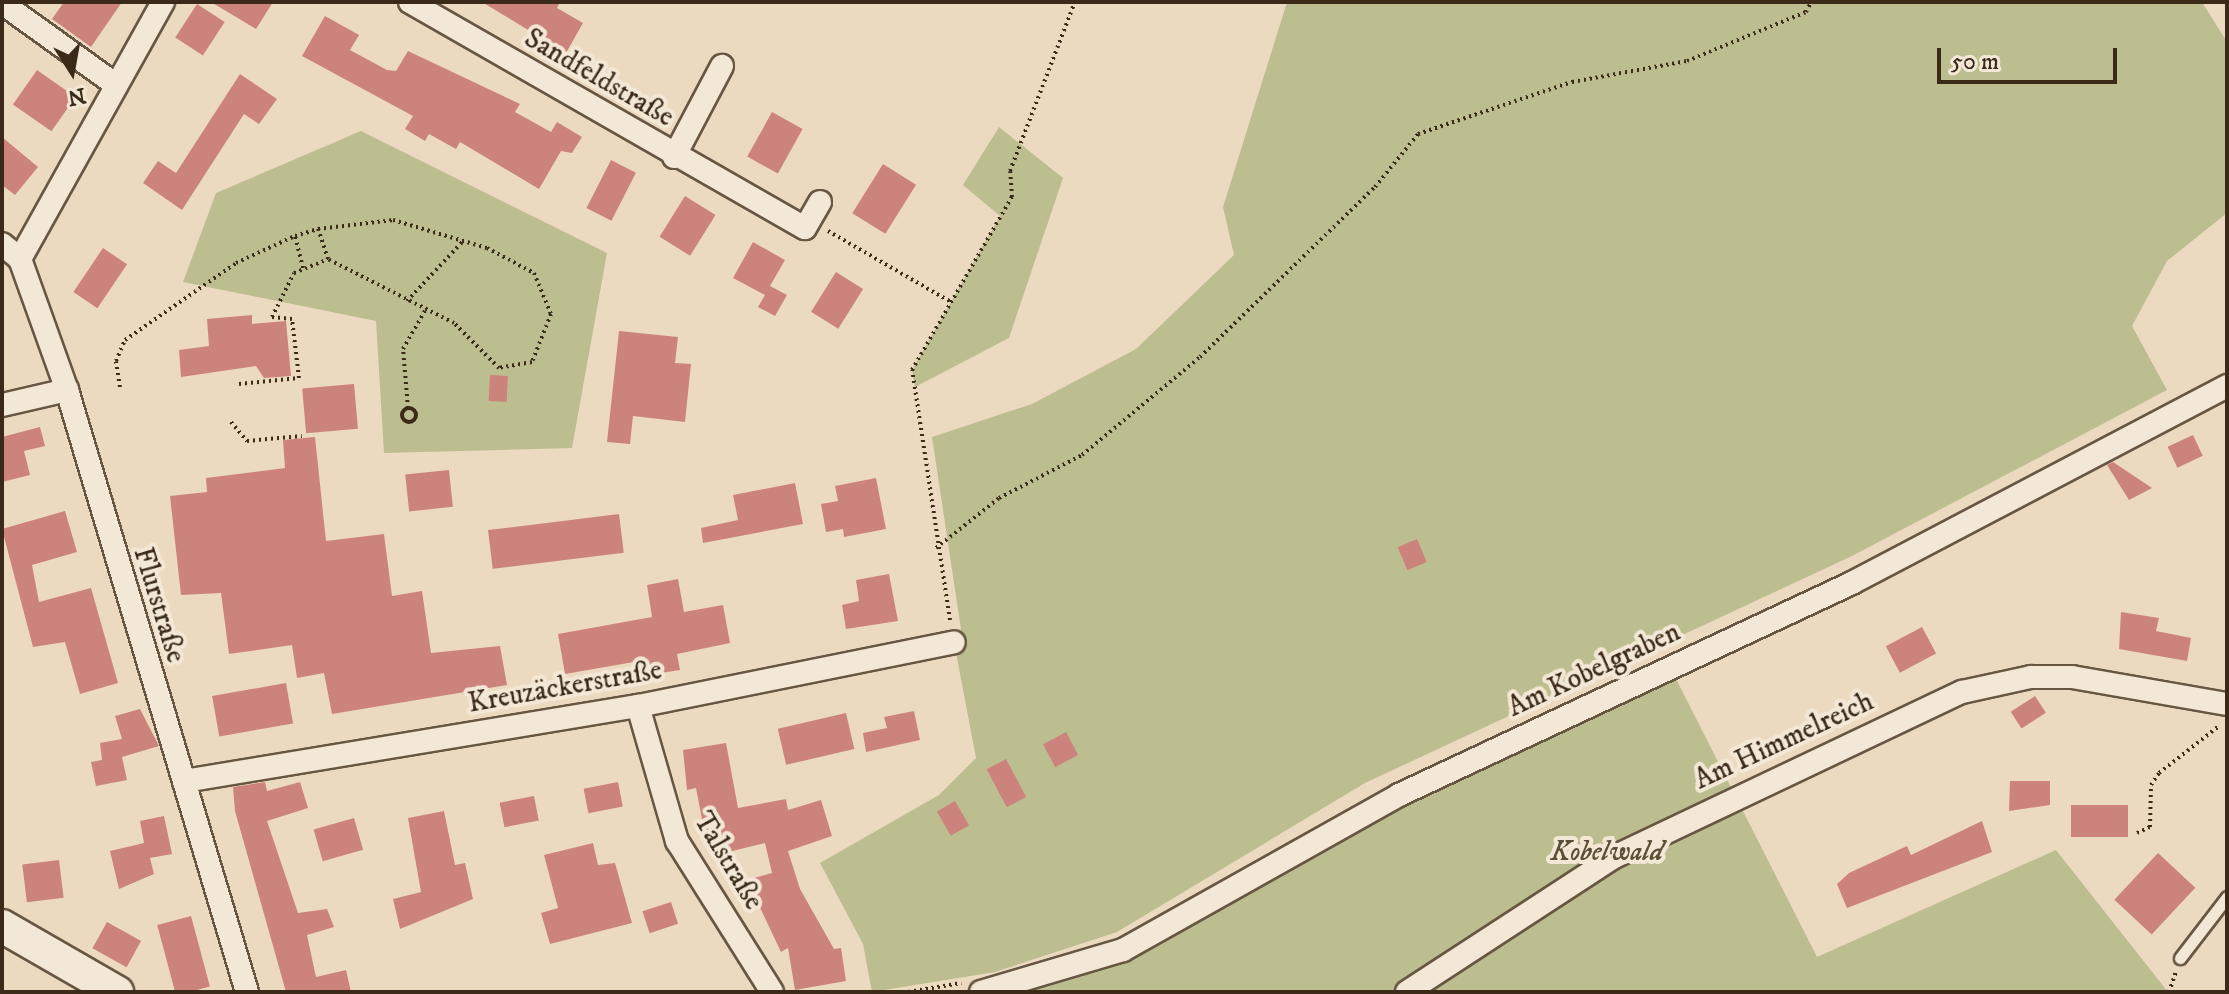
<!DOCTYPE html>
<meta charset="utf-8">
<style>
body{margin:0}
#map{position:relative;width:2229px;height:994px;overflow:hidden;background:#ecdac0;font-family:"IM FELL DW Pica",serif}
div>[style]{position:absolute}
.green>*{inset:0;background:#bcbe8f}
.building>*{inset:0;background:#cc837c;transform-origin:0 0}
.path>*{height:4px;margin-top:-2px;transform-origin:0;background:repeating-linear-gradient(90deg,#3b2a18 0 2px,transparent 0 6px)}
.path>.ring{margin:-2px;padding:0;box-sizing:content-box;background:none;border:4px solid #3b2a18;border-radius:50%}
.roads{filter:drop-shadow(2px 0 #675642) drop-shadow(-2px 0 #675642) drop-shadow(0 2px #675642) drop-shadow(0 -2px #675642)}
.lane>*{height:11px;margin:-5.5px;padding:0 5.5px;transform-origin:5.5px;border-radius:5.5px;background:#f3e7d6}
.street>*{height:22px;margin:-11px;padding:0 11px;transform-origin:11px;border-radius:11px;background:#f3e7d6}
.secondary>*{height:32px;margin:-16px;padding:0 16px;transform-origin:16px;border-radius:16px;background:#f3e7d6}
span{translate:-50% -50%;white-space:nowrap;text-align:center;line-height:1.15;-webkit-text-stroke:8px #f3e7d6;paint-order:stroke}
.street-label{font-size:28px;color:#3b2a18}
.park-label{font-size:28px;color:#5b4f36;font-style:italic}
.frame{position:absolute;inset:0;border:4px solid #3b2a18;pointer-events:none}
.north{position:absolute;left:32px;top:32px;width:80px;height:80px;-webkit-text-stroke:6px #f3e7d6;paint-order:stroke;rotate:169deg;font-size:22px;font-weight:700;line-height:32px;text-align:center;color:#3b2a18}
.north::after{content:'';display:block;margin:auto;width:28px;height:36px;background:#3b2a18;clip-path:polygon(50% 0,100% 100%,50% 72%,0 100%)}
.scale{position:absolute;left:1937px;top:48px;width:180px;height:36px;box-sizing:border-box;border:4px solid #3b2a18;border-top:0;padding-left:10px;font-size:24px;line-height:28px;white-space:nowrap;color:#3b2a18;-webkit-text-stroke:6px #f3e7d6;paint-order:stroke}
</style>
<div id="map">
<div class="green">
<div style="clip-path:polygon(1287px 2px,2202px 2px,2227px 42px,2227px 213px,2167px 261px,2132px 326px,2167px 390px,1852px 556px,1365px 783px,1117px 932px,995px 972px,872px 992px,863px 944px,820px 863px,939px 795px,976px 758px,954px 642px,962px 636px,932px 437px,1032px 404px,1136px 349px,1234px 255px,1223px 207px)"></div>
<div style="clip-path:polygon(999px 127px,1063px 178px,1009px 338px,915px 387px,912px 370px,1000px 216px,963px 185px)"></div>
<div style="clip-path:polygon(361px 131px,607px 253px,572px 448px,384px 453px,376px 321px,183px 282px,216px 193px)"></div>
<div style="clip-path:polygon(1670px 667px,1817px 957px,2056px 850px,2168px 992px,981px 992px,1068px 970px)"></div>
</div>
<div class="building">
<div style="clip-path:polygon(64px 2px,122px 2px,91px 47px,52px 19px)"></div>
<div style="clip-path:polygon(211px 2px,273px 2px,256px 29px)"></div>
<div style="clip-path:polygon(482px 2px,560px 2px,557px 8px,583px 23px,566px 53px)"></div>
<div style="left:197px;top:4px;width:33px;height:40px;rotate:33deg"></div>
<div style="clip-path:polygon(325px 16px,359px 35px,350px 50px,387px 70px,396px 71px,408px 51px,520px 104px,515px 112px,551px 132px,557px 122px,582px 137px,572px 153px,561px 151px,539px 189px,460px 142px,456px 149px,429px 134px,425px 141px,405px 129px,413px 116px,302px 56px)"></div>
<div style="left:37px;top:70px;width:47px;height:42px;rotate:35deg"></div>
<div style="clip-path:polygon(240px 74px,277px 99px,259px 124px,244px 114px,182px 210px,143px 183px,158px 161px,176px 173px)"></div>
<div style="left:772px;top:112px;width:35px;height:51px;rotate:29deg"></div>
<div style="clip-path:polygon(2px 137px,38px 167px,15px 195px,2px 185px)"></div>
<div style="left:611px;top:160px;width:28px;height:54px;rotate:27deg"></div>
<div style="left:883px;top:164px;width:39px;height:58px;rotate:32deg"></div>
<div style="left:685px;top:196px;width:36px;height:48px;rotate:32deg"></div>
<div style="clip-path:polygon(753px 242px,785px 260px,770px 286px,787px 295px,775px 316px,758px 307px,765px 295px,733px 278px)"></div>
<div style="left:103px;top:248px;width:29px;height:53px;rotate:34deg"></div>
<div style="left:836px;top:272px;width:32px;height:47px;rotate:32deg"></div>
<div style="clip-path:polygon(252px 315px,252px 324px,286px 321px,291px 376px,264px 378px,256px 366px,181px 377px,179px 350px,209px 346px,207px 319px)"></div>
<div style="clip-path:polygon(619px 331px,678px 337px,675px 363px,691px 364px,685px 422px,633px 416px,630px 444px,607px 442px)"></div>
<div style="left:490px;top:375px;width:18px;height:26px;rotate:3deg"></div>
<div style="left:354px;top:384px;width:45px;height:52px;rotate:85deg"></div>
<div style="clip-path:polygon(40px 427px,45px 446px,24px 451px,30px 475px,2px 482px,2px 437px)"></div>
<div style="left:2193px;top:435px;width:23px;height:28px;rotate:65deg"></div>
<div style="clip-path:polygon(315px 437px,326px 541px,384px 534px,392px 596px,422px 591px,431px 653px,500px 646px,507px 685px,332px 714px,324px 673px,297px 678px,292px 645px,229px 654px,221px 593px,181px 595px,170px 496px,207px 492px,206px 478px,285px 468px,283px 440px)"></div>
<div style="clip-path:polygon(2113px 462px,2152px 488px,2129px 500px,2107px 465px)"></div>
<div style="left:449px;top:470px;width:37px;height:44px;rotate:84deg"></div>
<div style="clip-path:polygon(876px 478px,886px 529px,844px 537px,843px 529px,826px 532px,821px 504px,838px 501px,835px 486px)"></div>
<div style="clip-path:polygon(795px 483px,803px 524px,703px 543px,701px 528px,738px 520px,733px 495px)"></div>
<div style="clip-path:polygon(65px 511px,77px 552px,32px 565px,39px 602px,91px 588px,118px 683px,80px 694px,65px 642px,33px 647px,2px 529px)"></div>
<div style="left:619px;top:514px;width:39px;height:132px;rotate:83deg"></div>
<div style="left:1417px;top:539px;width:25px;height:21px;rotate:67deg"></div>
<div style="clip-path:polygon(889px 574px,898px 621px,846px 629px,842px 605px,859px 601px,856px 580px)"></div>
<div style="clip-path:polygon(678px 579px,684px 612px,723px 605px,730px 643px,677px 654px,680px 670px,648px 675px,645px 660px,565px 674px,558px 634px,652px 617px,647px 585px)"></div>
<div style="clip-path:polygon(2121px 612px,2159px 618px,2156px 631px,2191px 638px,2187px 661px,2119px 649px)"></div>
<div style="left:1922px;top:627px;width:30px;height:41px;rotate:62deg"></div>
<div style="left:286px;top:683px;width:41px;height:75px;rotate:80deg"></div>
<div style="left:2035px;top:696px;width:20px;height:29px;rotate:57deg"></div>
<div style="clip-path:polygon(140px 709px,159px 746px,122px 757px,127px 780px,96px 786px,91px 762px,102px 760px,100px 743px,122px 739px,115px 716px)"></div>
<div style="clip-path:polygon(914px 711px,920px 740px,866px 752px,863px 733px,887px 728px,884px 717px)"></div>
<div style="left:846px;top:713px;width:37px;height:70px;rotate:77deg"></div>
<div style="left:1066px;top:732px;width:26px;height:26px;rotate:62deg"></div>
<div style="clip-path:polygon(726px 743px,738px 808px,786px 799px,788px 810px,821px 800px,832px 836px,788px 851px,800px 889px,834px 949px,841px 948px,846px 981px,795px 990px,788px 948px,781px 952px,747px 880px,772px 873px,765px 843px,720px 854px,717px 843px,707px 845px,696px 788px,687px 790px,683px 750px)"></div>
<div style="left:1006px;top:759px;width:43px;height:22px;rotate:62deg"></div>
<div style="clip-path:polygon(2010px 781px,2050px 781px,2050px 805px,2009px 811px)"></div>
<div style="clip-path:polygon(265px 782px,267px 791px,300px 782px,308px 808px,267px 821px,298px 913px,327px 909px,334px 927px,307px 935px,316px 977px,346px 970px,351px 992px,286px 992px,235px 811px,233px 787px)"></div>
<div style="left:618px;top:782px;width:25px;height:35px;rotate:79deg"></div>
<div style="left:534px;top:796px;width:25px;height:35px;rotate:79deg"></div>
<div style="left:955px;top:801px;width:28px;height:21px;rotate:60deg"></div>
<div style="left:2071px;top:805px;width:57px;height:32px"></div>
<div style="clip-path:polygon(444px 811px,455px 865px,465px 863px,473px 899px,400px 929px,393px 899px,421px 892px,408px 818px)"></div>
<div style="clip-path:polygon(164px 816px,172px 854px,150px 858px,154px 874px,119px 889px,110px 851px,144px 843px,140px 821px)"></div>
<div style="left:354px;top:818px;width:33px;height:42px;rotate:74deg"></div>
<div style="clip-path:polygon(1982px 821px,1992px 852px,1847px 908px,1837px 884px,1849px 873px,1907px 846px,1911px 855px)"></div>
<div style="clip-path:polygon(593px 843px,598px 865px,615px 863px,632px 923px,550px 944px,541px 913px,558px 908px,544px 855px)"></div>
<div style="left:2158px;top:853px;width:51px;height:64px;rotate:43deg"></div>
<div style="left:59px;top:860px;width:38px;height:37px;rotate:83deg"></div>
<div style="left:671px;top:902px;width:23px;height:30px;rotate:72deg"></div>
<div style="left:191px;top:916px;width:73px;height:35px;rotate:75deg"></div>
<div style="left:107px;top:922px;width:39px;height:30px;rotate:29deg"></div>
</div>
<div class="path">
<div style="left:393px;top:220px;width:98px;rotate:16.6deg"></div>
<div style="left:487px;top:248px;width:53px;rotate:28deg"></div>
<div style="left:534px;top:273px;width:44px;rotate:67.5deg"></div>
<div style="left:551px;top:314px;width:52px;rotate:111.6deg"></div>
<div style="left:532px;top:362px;width:34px;rotate:170deg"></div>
<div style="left:499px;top:368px;width:64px;rotate:-135deg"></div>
<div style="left:454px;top:323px;width:141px;rotate:-153.1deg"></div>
<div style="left:328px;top:259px;width:32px;rotate:-108deg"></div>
<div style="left:318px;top:229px;width:76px;rotate:-6.8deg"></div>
<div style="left:828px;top:231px;width:142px;rotate:30deg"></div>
<div style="left:303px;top:268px;width:33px;rotate:-104deg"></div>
<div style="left:295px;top:236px;width:24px;rotate:-17deg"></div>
<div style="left:407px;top:301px;width:83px;rotate:-46.9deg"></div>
<div style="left:239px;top:384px;width:60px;rotate:-5.7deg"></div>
<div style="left:299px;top:378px;width:59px;rotate:-96.8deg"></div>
<div style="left:292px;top:319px;width:20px;rotate:-174deg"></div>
<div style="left:272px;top:317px;width:49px;rotate:-63.4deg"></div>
<div style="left:294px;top:273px;width:37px;rotate:-22deg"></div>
<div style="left:120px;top:387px;width:26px;rotate:-99deg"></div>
<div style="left:116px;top:361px;width:23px;rotate:-67deg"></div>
<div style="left:125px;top:340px;width:135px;rotate:-34.7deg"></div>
<div style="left:236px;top:263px;width:65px;rotate:-24.6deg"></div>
<div class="ring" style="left:402px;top:408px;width:10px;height:10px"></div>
<div style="left:408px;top:408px;width:59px;rotate:-94.8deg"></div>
<div style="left:403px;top:349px;width:46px;rotate:-60.1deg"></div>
<div style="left:231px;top:422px;width:25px;rotate:50deg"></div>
<div style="left:247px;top:441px;width:55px;rotate:-5.2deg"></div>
<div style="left:936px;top:548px;width:80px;rotate:-38.4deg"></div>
<div style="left:999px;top:498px;width:93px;rotate:-27.4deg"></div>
<div style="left:1082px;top:455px;width:153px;rotate:-39.7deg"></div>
<div style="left:1200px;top:357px;width:244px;rotate:-44.2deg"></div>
<div style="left:1375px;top:187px;width:68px;rotate:-50.9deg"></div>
<div style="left:1418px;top:134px;width:163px;rotate:-18.7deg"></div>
<div style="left:1572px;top:82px;width:117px;rotate:-10.3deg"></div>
<div style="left:1687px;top:61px;width:129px;rotate:-22.4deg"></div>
<div style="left:1806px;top:12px;width:11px;rotate:-63deg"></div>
<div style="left:950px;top:620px;width:253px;rotate:-98.6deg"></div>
<div style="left:912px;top:370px;width:200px;rotate:-60deg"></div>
<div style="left:1012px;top:197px;width:26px;rotate:-94deg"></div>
<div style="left:1010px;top:171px;width:181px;rotate:-69deg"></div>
<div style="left:2137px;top:833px;width:14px;rotate:-25deg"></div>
<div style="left:2150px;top:827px;width:42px;rotate:-88.6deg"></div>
<div style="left:2151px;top:785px;width:14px;rotate:-56deg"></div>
<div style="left:2159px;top:773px;width:76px;rotate:-38.1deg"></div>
<div style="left:908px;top:992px;width:54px;rotate:-9.6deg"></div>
<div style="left:2169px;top:992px;width:21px;rotate:-71deg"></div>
</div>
<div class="roads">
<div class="lane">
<div style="left:2180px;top:958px;width:77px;rotate:-52.4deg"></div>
</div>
<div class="street">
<div style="left:410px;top:2px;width:455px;rotate:29.8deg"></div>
<div style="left:805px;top:228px;width:30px;rotate:-60deg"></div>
<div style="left:2px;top:3px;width:140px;rotate:35.7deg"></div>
<div style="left:674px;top:157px;width:103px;rotate:-62.2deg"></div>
<div style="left:2px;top:244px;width:23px;rotate:40deg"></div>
<div style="left:20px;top:259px;width:139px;rotate:70.3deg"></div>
<div style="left:67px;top:390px;width:628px;rotate:73.35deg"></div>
<div style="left:20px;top:259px;width:294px;rotate:-60.9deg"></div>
<div style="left:2px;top:405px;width:67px;rotate:-13deg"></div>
<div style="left:638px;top:706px;width:141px;rotate:73.9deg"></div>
<div style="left:677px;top:841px;width:178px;rotate:57.8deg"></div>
<div style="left:184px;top:781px;width:460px;rotate:-9.4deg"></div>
<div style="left:638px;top:706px;width:322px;rotate:-11.4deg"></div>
<div style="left:981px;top:992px;width:148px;rotate:-16.5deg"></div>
<div style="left:1123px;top:950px;width:317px;rotate:-29.3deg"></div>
<div style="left:1399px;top:795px;width:500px;rotate:-25.08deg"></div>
<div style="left:1852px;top:583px;width:424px;rotate:-27.7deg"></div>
<div style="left:1407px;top:992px;width:247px;rotate:-33.1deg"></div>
<div style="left:1614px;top:857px;width:385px;rotate:-25.4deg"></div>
<div style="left:1962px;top:692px;width:71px;rotate:-12.3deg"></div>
<div style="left:2031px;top:677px;width:41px"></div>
<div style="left:2072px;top:677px;width:157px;rotate:9.9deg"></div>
</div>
<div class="secondary">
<div style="left:2px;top:926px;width:133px;rotate:29.9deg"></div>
</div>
</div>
<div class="street-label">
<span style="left:599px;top:78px;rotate:30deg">Sandfeldstraße</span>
<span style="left:159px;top:605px;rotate:73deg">Flurstraße</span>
<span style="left:1594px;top:670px;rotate:-25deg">Am Kobelgraben</span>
<span style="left:565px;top:687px;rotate:-10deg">Kreuzäckerstraße</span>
<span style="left:1784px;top:741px;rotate:-25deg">Am Himmelreich</span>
<span style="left:728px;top:861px;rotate:59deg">Talstraße</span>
</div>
<div class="park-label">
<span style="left:1607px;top:852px">Kobelwald</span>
</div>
<div class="frame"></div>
<div class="north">N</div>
<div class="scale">50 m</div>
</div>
